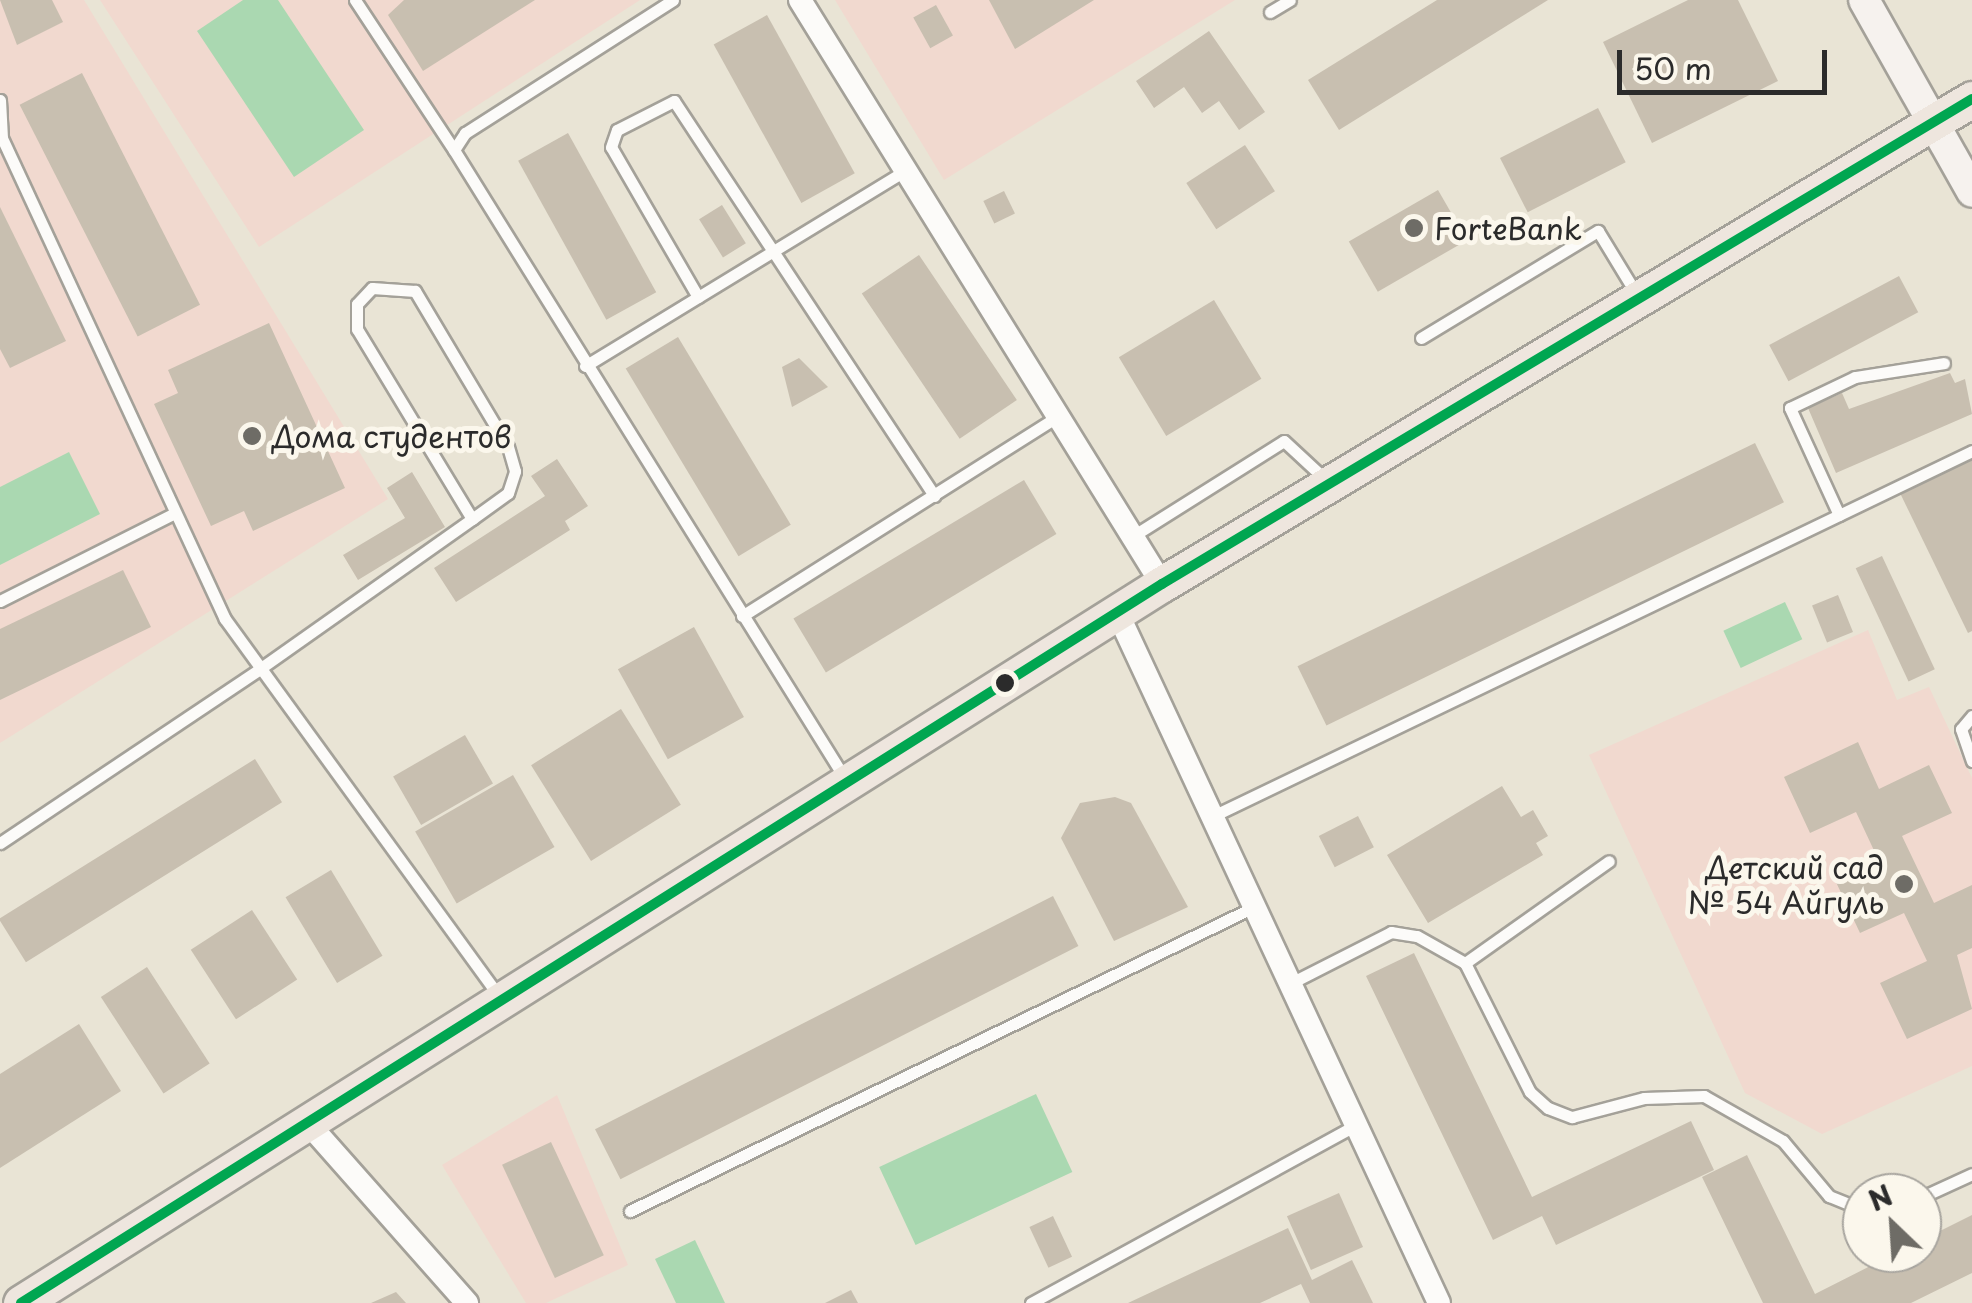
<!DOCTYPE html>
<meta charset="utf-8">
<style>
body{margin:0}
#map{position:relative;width:1972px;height:1303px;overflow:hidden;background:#e9e4d5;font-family:"Playpen Sans",sans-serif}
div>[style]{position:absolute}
.built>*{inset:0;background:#f1d9cf}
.green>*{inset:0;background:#aad8b1;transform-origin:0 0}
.building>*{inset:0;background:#c8bfb0;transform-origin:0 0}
.roads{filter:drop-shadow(2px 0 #a4a199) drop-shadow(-2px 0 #a4a199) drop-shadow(0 2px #a4a199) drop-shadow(0 -2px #a4a199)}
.lane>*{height:11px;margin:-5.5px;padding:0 5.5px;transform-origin:5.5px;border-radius:5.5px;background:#fcfbf9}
.street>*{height:22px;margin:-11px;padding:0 11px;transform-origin:11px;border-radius:11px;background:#fcfbf9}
.secondary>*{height:30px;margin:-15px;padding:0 15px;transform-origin:15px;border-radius:15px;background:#f6f2ee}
.primary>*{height:35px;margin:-17.5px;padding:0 17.5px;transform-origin:17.5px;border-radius:17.5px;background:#eee6de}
.bus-1>*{height:10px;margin:-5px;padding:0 5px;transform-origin:5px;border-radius:5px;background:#00a651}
.dots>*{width:28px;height:28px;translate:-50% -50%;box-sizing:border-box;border:5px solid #fbf7ec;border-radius:50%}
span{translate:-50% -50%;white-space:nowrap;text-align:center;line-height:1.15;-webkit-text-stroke:10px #fbf7ec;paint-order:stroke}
.poi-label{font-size:30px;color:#2b2b2b}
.left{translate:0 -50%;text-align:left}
.right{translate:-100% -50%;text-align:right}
.north{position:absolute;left:1842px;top:1173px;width:100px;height:100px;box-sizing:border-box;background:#fbf7ec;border:2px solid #a8a59f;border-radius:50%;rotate:335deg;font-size:28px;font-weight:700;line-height:40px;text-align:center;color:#2b2b2b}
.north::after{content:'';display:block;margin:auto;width:35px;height:45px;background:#6e6c66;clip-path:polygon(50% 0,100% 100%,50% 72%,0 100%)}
.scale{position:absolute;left:1617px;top:50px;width:210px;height:45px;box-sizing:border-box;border:5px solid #2b2b2b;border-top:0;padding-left:12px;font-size:30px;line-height:35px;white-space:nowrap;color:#2b2b2b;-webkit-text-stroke:8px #fbf7ec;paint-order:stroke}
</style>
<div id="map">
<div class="built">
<div style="clip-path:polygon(0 0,84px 0,388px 499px,0 743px)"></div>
<div style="clip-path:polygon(100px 0,640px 0,259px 247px)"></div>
<div style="clip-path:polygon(835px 0,1235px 0,944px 180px)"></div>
<div style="clip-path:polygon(1868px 630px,1897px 700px,1929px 687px,1972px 778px,1972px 1066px,1822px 1134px,1745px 1093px,1589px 755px)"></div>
<div style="clip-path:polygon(557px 1095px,628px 1265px,546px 1303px,526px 1303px,442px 1165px)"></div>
</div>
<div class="green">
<div style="clip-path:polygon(243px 0,278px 0,364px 130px,294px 177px,197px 31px)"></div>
<div style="clip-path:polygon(69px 452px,100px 514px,0 565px,0 487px)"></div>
<div style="left:1785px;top:602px;width:41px;height:68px;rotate:65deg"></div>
<div style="left:1036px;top:1094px;width:86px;height:173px;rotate:65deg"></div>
<div style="clip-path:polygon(695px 1240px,725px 1303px,676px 1303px,655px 1259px)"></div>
</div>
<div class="building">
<div style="clip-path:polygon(0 0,52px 0,63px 22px,17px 45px)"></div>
<div style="clip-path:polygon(404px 0,535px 0,423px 71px,388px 15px)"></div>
<div style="clip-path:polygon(989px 0,1094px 0,1015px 49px)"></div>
<div style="clip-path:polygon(1437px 0,1548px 0,1339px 130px,1308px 80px)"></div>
<div style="clip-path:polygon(1688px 0,1738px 0,1778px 81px,1652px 143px,1603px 42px)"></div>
<div style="left:936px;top:5px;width:35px;height:26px;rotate:61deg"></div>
<div style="left:767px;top:15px;width:181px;height:61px;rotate:61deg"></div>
<div style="clip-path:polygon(1209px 31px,1265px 112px,1239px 130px,1219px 101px,1202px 113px,1184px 87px,1154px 108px,1136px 81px)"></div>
<div style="left:82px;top:73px;width:260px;height:70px;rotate:63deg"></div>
<div style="left:1598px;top:108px;width:61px;height:110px;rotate:63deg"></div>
<div style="left:568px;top:133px;width:182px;height:57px;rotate:61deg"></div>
<div style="left:1245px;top:145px;width:55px;height:70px;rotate:57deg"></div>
<div style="left:1438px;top:190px;width:58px;height:103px;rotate:60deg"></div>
<div style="left:1004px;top:191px;width:25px;height:23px;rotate:64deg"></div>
<div style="left:722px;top:205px;width:45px;height:27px;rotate:58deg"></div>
<div style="clip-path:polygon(0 207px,66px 341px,10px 368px,0 349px)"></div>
<div style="left:919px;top:255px;width:175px;height:69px;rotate:56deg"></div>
<div style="left:1899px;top:276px;width:41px;height:147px;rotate:62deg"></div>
<div style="left:1214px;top:300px;width:92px;height:111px;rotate:59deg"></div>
<div style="clip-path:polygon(269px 323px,345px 488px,253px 531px,244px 511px,211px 526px,154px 404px,178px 393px,168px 370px)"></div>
<div style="left:678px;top:337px;width:219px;height:61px;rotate:59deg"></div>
<div style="clip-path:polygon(799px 358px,828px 387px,792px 407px,782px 367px)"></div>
<div style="clip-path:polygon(1950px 373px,1955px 383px,1965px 379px,1972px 414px,1836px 473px,1808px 408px,1842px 393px,1849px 409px)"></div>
<div style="left:1755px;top:443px;width:66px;height:509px;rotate:64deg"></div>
<div style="clip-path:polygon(1972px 458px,1972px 631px,1968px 633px,1900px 493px)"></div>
<div style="clip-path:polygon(557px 459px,588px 506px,565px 521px,570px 530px,456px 602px,434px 568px,545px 496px,531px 476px)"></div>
<div style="clip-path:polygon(412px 472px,445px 527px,358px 580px,343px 555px,405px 518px,387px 488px)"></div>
<div style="left:1024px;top:480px;width:63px;height:269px;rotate:59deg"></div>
<div style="left:1882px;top:556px;width:125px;height:29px;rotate:65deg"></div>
<div style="clip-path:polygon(123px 570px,151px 627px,0 700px,0 629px)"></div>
<div style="left:1838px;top:595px;width:40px;height:28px;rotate:68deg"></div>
<div style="left:694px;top:627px;width:103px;height:87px;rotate:61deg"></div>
<div style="left:621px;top:709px;width:113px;height:106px;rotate:58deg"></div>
<div style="left:465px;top:735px;width:56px;height:83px;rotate:60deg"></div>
<div style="clip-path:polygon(1858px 742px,1879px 789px,1929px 765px,1952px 813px,1902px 836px,1934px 903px,1972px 885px,1972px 948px,1957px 955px,1972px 1009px,1907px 1039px,1880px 983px,1927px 961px,1904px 913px,1860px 933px,1835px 880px,1878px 859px,1856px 812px,1810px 833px,1784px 777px)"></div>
<div style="left:255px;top:759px;width:51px;height:302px;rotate:58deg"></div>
<div style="left:513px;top:775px;width:83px;height:113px;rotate:60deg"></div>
<div style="clip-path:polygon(1502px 786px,1521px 817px,1533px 810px,1548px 836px,1536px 843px,1543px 855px,1428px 923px,1387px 855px)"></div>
<div style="clip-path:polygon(1115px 797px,1131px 803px,1188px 907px,1114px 941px,1061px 838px,1080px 803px)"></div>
<div style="left:1358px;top:816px;width:35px;height:44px;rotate:63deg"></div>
<div style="left:331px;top:870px;width:100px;height:53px;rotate:59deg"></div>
<div style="left:1053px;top:896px;width:56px;height:514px;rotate:63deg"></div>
<div style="left:252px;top:910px;width:83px;height:73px;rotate:57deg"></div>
<div style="clip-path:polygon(1414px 953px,1532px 1197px,1691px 1121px,1714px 1170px,1556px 1245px,1542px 1216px,1493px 1240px,1366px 976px)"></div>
<div style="left:147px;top:967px;width:115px;height:55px;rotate:57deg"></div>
<div style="clip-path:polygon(79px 1024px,121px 1091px,0 1168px,0 1074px)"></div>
<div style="left:551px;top:1142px;width:125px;height:54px;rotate:65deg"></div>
<div style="clip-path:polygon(1747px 1155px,1815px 1294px,1896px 1253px,1922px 1253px,1922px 1240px,1972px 1215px,1972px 1273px,1911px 1303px,1763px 1303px,1702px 1177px)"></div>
<div style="left:1339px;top:1193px;width:59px;height:57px;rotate:66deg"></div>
<div style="left:1053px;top:1216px;width:45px;height:26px;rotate:65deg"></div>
<div style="clip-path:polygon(1288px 1228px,1312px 1280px,1352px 1260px,1373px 1303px,1310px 1303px,1301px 1284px,1260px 1303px,1128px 1303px)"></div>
<div style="clip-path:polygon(851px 1290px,858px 1303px,825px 1303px)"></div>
<div style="clip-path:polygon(396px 1292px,406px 1303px,371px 1303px)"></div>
</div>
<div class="roads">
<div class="lane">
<div style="left:355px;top:0;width:180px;rotate:56.6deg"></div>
<div style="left:673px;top:0;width:247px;rotate:147.4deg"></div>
<div style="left:465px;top:133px;width:20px;rotate:123deg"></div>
<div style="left:454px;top:150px;width:738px;rotate:58.12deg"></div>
<div style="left:1270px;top:12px;width:23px;rotate:-31deg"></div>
<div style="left:0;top:100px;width:38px;rotate:87deg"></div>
<div style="left:2px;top:138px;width:530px;rotate:65.13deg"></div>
<div style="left:225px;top:619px;width:465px;rotate:54deg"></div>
<div style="left:698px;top:297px;width:173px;rotate:-120.1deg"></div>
<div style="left:611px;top:147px;width:18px;rotate:-71deg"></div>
<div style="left:617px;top:130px;width:64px;rotate:-27deg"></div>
<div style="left:674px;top:101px;width:473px;rotate:56.6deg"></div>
<div style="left:1421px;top:338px;width:207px;rotate:-31.2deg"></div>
<div style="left:1598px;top:231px;width:75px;rotate:58.6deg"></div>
<div style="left:585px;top:366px;width:376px;rotate:-31.4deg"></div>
<div style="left:1839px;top:515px;width:118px;rotate:-114.6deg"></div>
<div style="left:1790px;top:408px;width:72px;rotate:-25.5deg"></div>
<div style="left:1855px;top:377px;width:90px;rotate:-8.9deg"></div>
<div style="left:1133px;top:536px;width:178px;rotate:-32.2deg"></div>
<div style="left:1284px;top:441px;width:57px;rotate:42.9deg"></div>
<div style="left:0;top:601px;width:191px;rotate:-26.7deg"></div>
<div style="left:742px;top:616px;width:374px;rotate:-32.3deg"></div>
<div style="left:1972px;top:716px;width:17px;rotate:130deg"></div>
<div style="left:1961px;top:729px;width:34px;rotate:71deg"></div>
<div style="left:1213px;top:816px;width:842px;rotate:-25.68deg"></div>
<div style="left:0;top:843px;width:311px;rotate:-33.8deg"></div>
<div style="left:258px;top:670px;width:262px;rotate:-35.2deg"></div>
<div style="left:472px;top:519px;width:44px;rotate:-35.8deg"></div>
<div style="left:508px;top:493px;width:23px;rotate:-72deg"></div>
<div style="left:515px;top:471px;width:25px;rotate:-106deg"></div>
<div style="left:508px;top:447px;width:182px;rotate:-120.8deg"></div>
<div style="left:415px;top:291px;width:43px;rotate:-176deg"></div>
<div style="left:372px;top:288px;width:22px;rotate:133deg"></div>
<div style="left:357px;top:304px;width:25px;rotate:90deg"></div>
<div style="left:357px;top:329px;width:222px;rotate:58.8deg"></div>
<div style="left:1465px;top:963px;width:176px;rotate:-35.3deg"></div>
<div style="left:1293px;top:982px;width:110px;rotate:-27deg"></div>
<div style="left:1391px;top:932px;width:26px;rotate:9deg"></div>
<div style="left:1417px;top:936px;width:55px;rotate:29.4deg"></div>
<div style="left:1465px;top:963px;width:144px;rotate:63.3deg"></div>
<div style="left:1530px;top:1092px;width:24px;rotate:42deg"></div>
<div style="left:1548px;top:1108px;width:26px;rotate:21deg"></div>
<div style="left:1572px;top:1117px;width:74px;rotate:-14.8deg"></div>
<div style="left:1644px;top:1098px;width:60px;rotate:-1.9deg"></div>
<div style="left:1704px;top:1096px;width:91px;rotate:29.7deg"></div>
<div style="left:1783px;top:1141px;width:72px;rotate:50.1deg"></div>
<div style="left:1829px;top:1196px;width:35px;rotate:22deg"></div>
<div style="left:1922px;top:1197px;width:55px;rotate:-24.7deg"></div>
<div style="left:630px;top:1211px;width:696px;rotate:-25.98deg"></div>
<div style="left:1031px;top:1303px;width:364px;rotate:-28.7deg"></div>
</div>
<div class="street">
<div style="left:800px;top:0;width:687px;rotate:58.21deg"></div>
<div style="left:1117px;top:612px;width:762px;rotate:65.01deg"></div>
<div style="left:306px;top:1121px;width:243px;rotate:48.5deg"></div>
</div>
<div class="secondary">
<div style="left:1864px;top:0;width:220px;rotate:60.6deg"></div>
</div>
<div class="primary">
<div style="left:21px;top:1303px;width:1349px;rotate:-32.22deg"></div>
<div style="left:1162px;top:584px;width:944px;rotate:-30.91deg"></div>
</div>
</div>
<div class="bus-1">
<div style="left:21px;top:1303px;width:1349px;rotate:-32.22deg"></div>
<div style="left:1162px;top:584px;width:944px;rotate:-30.91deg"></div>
</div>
<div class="dots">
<div style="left:1414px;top:228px;background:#6e6c66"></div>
<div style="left:252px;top:436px;background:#6e6c66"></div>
<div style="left:1005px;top:683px;background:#2b2b2b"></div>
<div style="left:1904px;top:884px;background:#6e6c66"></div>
</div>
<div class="poi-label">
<span class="left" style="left:1434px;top:228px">ForteBank</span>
<span class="left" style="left:272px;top:436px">Дома студентов</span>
<span class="right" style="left:1884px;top:884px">Детский сад<br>№ 54 Айгуль</span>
</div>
<div class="north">N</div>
<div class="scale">50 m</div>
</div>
